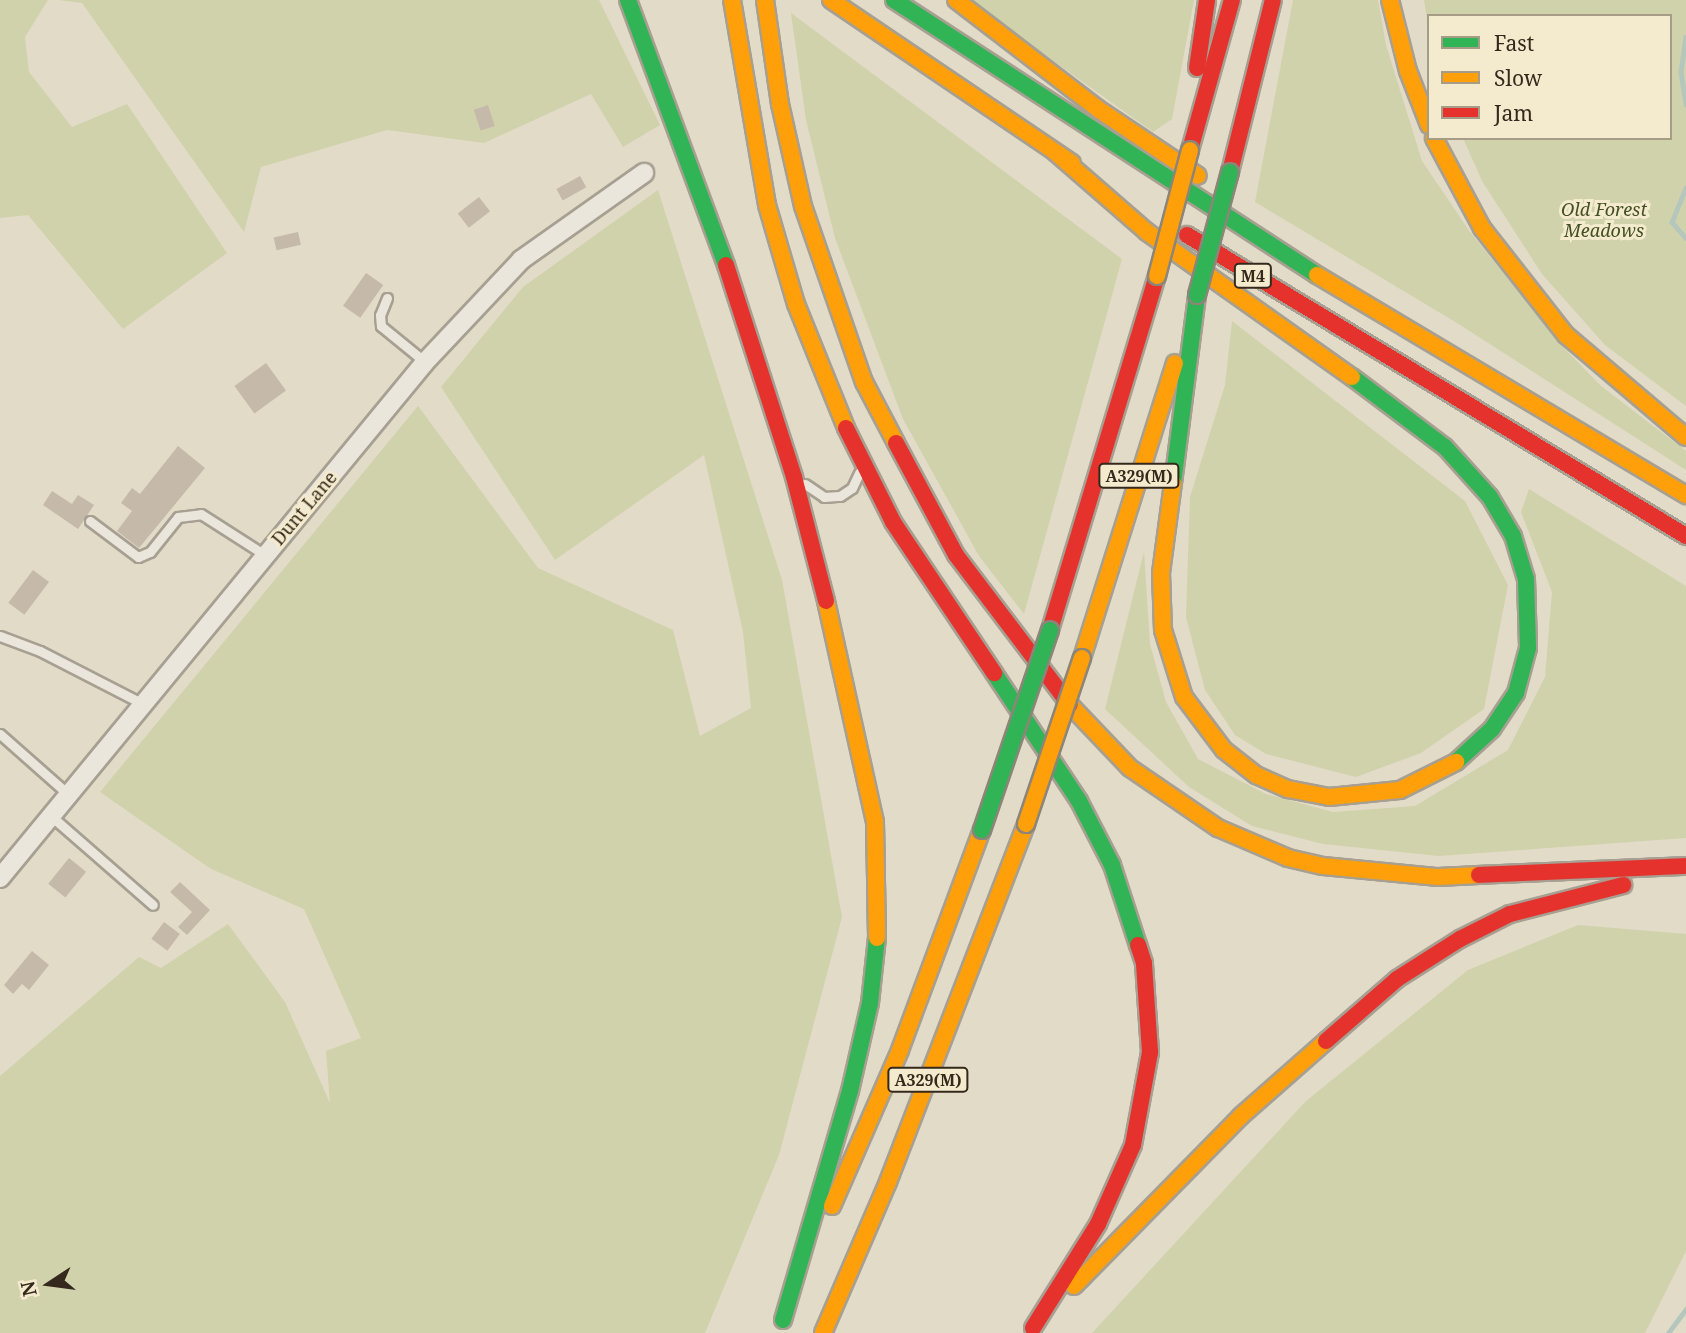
<!DOCTYPE html>
<style>
body{margin:0}
#map{position:relative;width:1686px;height:1333px;overflow:hidden;background:#e2dbc8;font-family:"Noto Serif",serif}
div>[style]{position:absolute}
.green>*{inset:0;background:#d0d2ab}
.stream>*{height:4.5px;margin:-2.25px;padding:0 2.25px;transform-origin:2.25px;border-radius:2.25px;background:#b5c7bc}
.building>*{inset:0;background:#c5b9aa;transform-origin:0 0}
.roads{filter:drop-shadow(2px 0 #a7a092) drop-shadow(-2px 0 #a7a092) drop-shadow(0 2px #a7a092) drop-shadow(0 -2px #a7a092)}
.lane>*{height:9px;margin:-4.5px;padding:0 4.5px;transform-origin:4.5px;border-radius:4.5px;background:#eae6db}
.street>*{height:18px;margin:-9px;padding:0 9px;transform-origin:9px;border-radius:9px;background:#eae6db}
.fast>*{height:16px;margin:-8px;padding:0 8px;transform-origin:8px;border-radius:8px;background:#30b455}
.slow>*{height:16px;margin:-8px;padding:0 8px;transform-origin:8px;border-radius:8px;background:#ff9f0a}
.jam>*{height:16px;margin:-8px;padding:0 8px;transform-origin:8px;border-radius:8px;background:#e5322d}
.bridges{filter:drop-shadow(2px 0 #8c8579) drop-shadow(-2px 0 #8c8579) drop-shadow(0 2px #8c8579) drop-shadow(0 -2px #8c8579)}
.fast-bridge>*{height:16px;margin:-8px;padding:0 8px;transform-origin:8px;border-radius:8px;background:#30b455}
.slow-bridge>*{height:16px;margin:-8px;padding:0 8px;transform-origin:8px;border-radius:8px;background:#ff9f0a}
span{translate:-50% -50%;white-space:nowrap;text-align:center;line-height:1.15;-webkit-text-stroke:6px #f4ebce;paint-order:stroke}
.shield-label span{padding:2px 5px;background:#f4ebce;border:2px solid;border-radius:5px;-webkit-text-stroke-width:0}
.shield-label{font-size:16px;color:#34291c;font-weight:700}
.park-label{font-size:18px;color:#435023;font-style:italic}
.street-label{font-size:18px;color:#34291c}
.legend{position:absolute;left:1427px;top:14px;width:245px;height:126px;box-sizing:border-box;background:#f4ebce;border:2px solid #a79d87;margin:0;padding:9px 12px;list-style:none;font-size:21px;color:#34291c}
.legend li{display:flex;align-items:center;gap:14px;height:35px}
.legend b{width:35px;border:2px solid #a79d87}
.north{position:absolute;left:14px;top:1249px;width:70px;height:70px;-webkit-text-stroke:5px #f4ebce;paint-order:stroke;rotate:257deg;font-size:19px;font-weight:700;line-height:28px;text-align:center;color:#34291c}
.north::after{content:'';display:block;margin:auto;width:24px;height:32px;background:#34291c;clip-path:polygon(50% 0,100% 100%,50% 72%,0 100%)}
</style>
<div id="map">
<div class="green">
<div style="clip-path:polygon(0 0,48px 0,25px 37px,29px 72px,72px 127px,127px 104px,227px 253px,123px 329px,28px 215px,0 218px)"></div>
<div style="clip-path:polygon(58px 0,599px 0,660px 125px,623px 147px,591px 94px,484px 143px,387px 130px,261px 167px,244px 232px,82px 3px)"></div>
<div style="clip-path:polygon(968px 0,1194px 0,1172px 119px,1153px 132px)"></div>
<div style="clip-path:polygon(1293px 0,1378px 0,1386px 45px,1422px 161px,1470px 232px,1565px 349px,1601px 386px,1686px 451px,1686px 470px,1457px 323px,1255px 202px)"></div>
<div style="clip-path:polygon(1424px 0,1686px 0,1686px 406px,1605px 345px,1542px 274px,1482px 181px,1463px 138px,1670px 138px,1670px 16px,1429px 16px,1429px 32px)"></div>
<div style="clip-path:polygon(791px 13px,1122px 259px,1024px 614px,979px 556px,903px 419px,835px 238px,806px 120px)"></div>
<div style="clip-path:polygon(658px 190px,782px 580px,842px 917px,779px 1155px,705px 1333px,0 1333px,0 1076px,139px 957px,161px 968px,228px 924px,285px 1002px,330px 1103px,326px 1051px,361px 1038px,304px 909px,211px 869px,100px 792px,418px 406px,538px 568px,673px 630px,700px 736px,751px 708px,743px 632px,704px 455px,555px 560px,441px 387px,523px 287px)"></div>
<div style="clip-path:polygon(1232px 321px,1465px 501px,1508px 585px,1484px 709px,1421px 753px,1356px 777px,1266px 754px,1235px 735px,1205px 690px,1186px 617px,1190px 497px,1225px 385px)"></div>
<div style="clip-path:polygon(1529px 489px,1686px 586px,1686px 838px,1439px 856px,1323px 844px,1252px 826px,1189px 787px,1105px 709px,1144px 552px,1150px 644px,1166px 702px,1198px 759px,1266px 794px,1333px 812px,1415px 806px,1508px 750px,1545px 677px,1552px 592px,1521px 512px)"></div>
<div style="clip-path:polygon(1578px 925px,1686px 934px,1686px 1251px,1645px 1333px,1092px 1333px,1306px 1101px,1468px 970px)"></div>
</div>
<div class="stream">
<div style="left:1686px;top:37px;width:35px;rotate:98deg"></div>
<div style="left:1681px;top:72px;width:33px;rotate:81deg"></div>
<div style="left:1686px;top:188px;width:37px;rotate:112deg"></div>
<div style="left:1672px;top:222px;width:21px;rotate:49deg"></div>
<div style="left:1668px;top:1333px;width:30px;rotate:-53deg"></div>
</div>
<div class="building">
<div style="left:488px;top:105px;width:22px;height:15px;rotate:72deg"></div>
<div style="left:580px;top:176px;width:13px;height:27px;rotate:61deg"></div>
<div style="left:479px;top:197px;width:18px;height:27px;rotate:52deg"></div>
<div style="left:298px;top:232px;width:13px;height:25px;rotate:77deg"></div>
<div style="left:366px;top:273px;width:21px;height:40px;rotate:35deg"></div>
<div style="left:266px;top:363px;width:34px;height:39px;rotate:54deg"></div>
<div style="clip-path:polygon(178px 446px,205px 468px,139px 548px,117px 531px,132px 511px,121px 503px,132px 488px,140px 494px)"></div>
<div style="clip-path:polygon(52px 491px,72px 504px,78px 495px,94px 505px,78px 529px,43px 505px)"></div>
<div style="left:33px;top:570px;width:20px;height:41px;rotate:37deg"></div>
<div style="left:69px;top:858px;width:22px;height:33px;rotate:39deg"></div>
<div style="clip-path:polygon(180px 882px,210px 910px,187px 935px,178px 927px,192px 912px,170px 892px)"></div>
<div style="left:164px;top:922px;width:20px;height:21px;rotate:37deg"></div>
<div style="clip-path:polygon(32px 951px,49px 965px,29px 990px,22px 984px,13px 994px,4px 985px)"></div>
</div>
<div class="roads">
<div class="lane">
<div style="left:387px;top:298px;width:18px;rotate:112deg"></div>
<div style="left:380px;top:315px;width:11px;rotate:85deg"></div>
<div style="left:381px;top:326px;width:57px;rotate:39.3deg"></div>
<div style="left:805px;top:484px;width:23px;rotate:34deg"></div>
<div style="left:824px;top:497px;width:16px;rotate:-4deg"></div>
<div style="left:840px;top:496px;width:14px;rotate:-34deg"></div>
<div style="left:852px;top:488px;width:17px;rotate:-65deg"></div>
<div style="left:90px;top:521px;width:60px;rotate:36.9deg"></div>
<div style="left:138px;top:557px;width:13px;rotate:-23deg"></div>
<div style="left:150px;top:552px;width:45px;rotate:-51.3deg"></div>
<div style="left:178px;top:517px;width:23px;rotate:-7deg"></div>
<div style="left:201px;top:514px;width:76px;rotate:32.6deg"></div>
<div style="left:0;top:636px;width:43px;rotate:20.6deg"></div>
<div style="left:40px;top:651px;width:116px;rotate:27.2deg"></div>
<div style="left:0;top:734px;width:92px;rotate:41.5deg"></div>
<div style="left:51px;top:816px;width:135px;rotate:41.1deg"></div>
</div>
<div class="street">
<div style="left:0;top:878px;width:668px;rotate:-50.52deg"></div>
<div style="left:425px;top:362px;width:140px;rotate:-46.7deg"></div>
<div style="left:521px;top:260px;width:151px;rotate:-35.3deg"></div>
</div>
<div class="fast">
<div style="left:628px;top:0;width:283px;rotate:69.7deg"></div>
<div style="left:894px;top:0;width:505px;rotate:33.03deg"></div>
<div style="left:1352px;top:377px;width:116px;rotate:37deg"></div>
<div style="left:1445px;top:447px;width:67px;rotate:48deg"></div>
<div style="left:1490px;top:497px;width:45px;rotate:59.5deg"></div>
<div style="left:1513px;top:536px;width:45px;rotate:73.2deg"></div>
<div style="left:1526px;top:579px;width:69px;rotate:88.3deg"></div>
<div style="left:1528px;top:648px;width:47px;rotate:104.9deg"></div>
<div style="left:1516px;top:693px;width:43px;rotate:123.7deg"></div>
<div style="left:1492px;top:729px;width:49px;rotate:137.5deg"></div>
<div style="left:1173px;top:483px;width:190px;rotate:-82.7deg"></div>
<div style="left:994px;top:673px;width:154px;rotate:56.4deg"></div>
<div style="left:1079px;top:801px;width:72px;rotate:62.7deg"></div>
<div style="left:1112px;top:865px;width:84px;rotate:72deg"></div>
<div style="left:783px;top:1320px;width:239px;rotate:-73.7deg"></div>
<div style="left:850px;top:1091px;width:90px;rotate:-77.2deg"></div>
<div style="left:870px;top:1003px;width:65px;rotate:-83.9deg"></div>
</div>
<div class="slow">
<div style="left:732px;top:0;width:208px;rotate:80.3deg"></div>
<div style="left:767px;top:205px;width:103px;rotate:73.7deg"></div>
<div style="left:796px;top:304px;width:134px;rotate:68deg"></div>
<div style="left:765px;top:0;width:105px;rotate:81.8deg"></div>
<div style="left:780px;top:104px;width:105px;rotate:77.3deg"></div>
<div style="left:803px;top:206px;width:186px;rotate:70.9deg"></div>
<div style="left:864px;top:382px;width:69px;rotate:62.3deg"></div>
<div style="left:831px;top:0;width:291px;rotate:34.1deg"></div>
<div style="left:956px;top:0;width:179px;rotate:37.5deg"></div>
<div style="left:1098px;top:109px;width:120px;rotate:33.8deg"></div>
<div style="left:1390px;top:0;width:73px;rotate:75.8deg"></div>
<div style="left:1408px;top:71px;width:58px;rotate:68.7deg"></div>
<div style="left:1434px;top:138px;width:102px;rotate:61.9deg"></div>
<div style="left:1482px;top:228px;width:136px;rotate:51.9deg"></div>
<div style="left:1566px;top:335px;width:157px;rotate:40.4deg"></div>
<div style="left:1055px;top:152px;width:122px;rotate:41deg"></div>
<div style="left:1147px;top:232px;width:251px;rotate:35.3deg"></div>
<div style="left:1317px;top:275px;width:430px;rotate:30.8deg"></div>
<div style="left:1173px;top:483px;width:91px;rotate:97.6deg"></div>
<div style="left:1161px;top:573px;width:57px;rotate:88deg"></div>
<div style="left:1163px;top:630px;width:70px;rotate:72.6deg"></div>
<div style="left:1184px;top:697px;width:66px;rotate:53deg"></div>
<div style="left:1224px;top:750px;width:41px;rotate:38deg"></div>
<div style="left:1256px;top:775px;width:35px;rotate:24deg"></div>
<div style="left:1288px;top:789px;width:42px;rotate:11deg"></div>
<div style="left:1329px;top:797px;width:71px;rotate:-5.6deg"></div>
<div style="left:1400px;top:790px;width:63px;rotate:-26.6deg"></div>
<div style="left:826px;top:601px;width:226px;rotate:77.5deg"></div>
<div style="left:875px;top:822px;width:116px;rotate:89deg"></div>
<div style="left:1082px;top:658px;width:309px;rotate:-72.5deg"></div>
<div style="left:1070px;top:705px;width:87px;rotate:46.4deg"></div>
<div style="left:1130px;top:768px;width:107px;rotate:34.3deg"></div>
<div style="left:1218px;top:828px;width:76px;rotate:23.2deg"></div>
<div style="left:1288px;top:858px;width:36px;rotate:13deg"></div>
<div style="left:1323px;top:866px;width:116px;rotate:5.5deg"></div>
<div style="left:1438px;top:877px;width:41px;rotate:-2.8deg"></div>
<div style="left:832px;top:1206px;width:170px;rotate:-66.4deg"></div>
<div style="left:900px;top:1050px;width:235px;rotate:-69.6deg"></div>
<div style="left:1074px;top:1286px;width:238px;rotate:-45.5deg"></div>
<div style="left:1241px;top:1116px;width:113px;rotate:-41.4deg"></div>
<div style="left:823px;top:1333px;width:164px;rotate:-66.7deg"></div>
<div style="left:888px;top:1182px;width:384px;rotate:-68.9deg"></div>
</div>
<div class="jam">
<div style="left:1197px;top:68px;width:69px;rotate:-81.6deg"></div>
<div style="left:1190px;top:150px;width:156px;rotate:-74.4deg"></div>
<div style="left:1230px;top:172px;width:177px;rotate:-76deg"></div>
<div style="left:1187px;top:235px;width:583px;rotate:31.1deg"></div>
<div style="left:726px;top:265px;width:223px;rotate:72.2deg"></div>
<div style="left:794px;top:477px;width:128px;rotate:75.5deg"></div>
<div style="left:846px;top:428px;width:105px;rotate:63.4deg"></div>
<div style="left:893px;top:522px;width:182px;rotate:56.2deg"></div>
<div style="left:896px;top:443px;width:127px;rotate:61.8deg"></div>
<div style="left:956px;top:555px;width:188px;rotate:52.8deg"></div>
<div style="left:1050px;top:630px;width:370px;rotate:-73.2deg"></div>
<div style="left:1479px;top:875px;width:207px;rotate:-2.5deg"></div>
<div style="left:1326px;top:1041px;width:94px;rotate:-41.1deg"></div>
<div style="left:1397px;top:979px;width:75px;rotate:-32.4deg"></div>
<div style="left:1460px;top:939px;width:56px;rotate:-26.6deg"></div>
<div style="left:1510px;top:914px;width:117px;rotate:-14.4deg"></div>
<div style="left:1033px;top:1328px;width:123px;rotate:-58deg"></div>
<div style="left:1098px;top:1224px;width:86px;rotate:-66.1deg"></div>
<div style="left:1133px;top:1145px;width:95px;rotate:-79.6deg"></div>
<div style="left:1150px;top:1052px;width:89px;rotate:-93.9deg"></div>
<div style="left:1144px;top:963px;width:19px;rotate:-108deg"></div>
</div>
</div>
<div class="bridges">
<div class="fast-bridge">
<div style="left:1197px;top:295px;width:127px;rotate:-75deg"></div>
<div style="left:982px;top:830px;width:211px;rotate:-71.2deg"></div>
</div>
<div class="slow-bridge">
<div style="left:1157px;top:276px;width:130px;rotate:-75.3deg"></div>
<div style="left:1026px;top:824px;width:175px;rotate:-71.4deg"></div>
</div>
</div>
<div class="shield-label">
<span style="left:1253px;top:276px">M4</span>
<span style="left:1139px;top:476px">A329(M)</span>
<span style="left:928px;top:1080px">A329(M)</span>
</div>
<div class="park-label">
<span style="left:1604px;top:220px">Old Forest<br>Meadows</span>
</div>
<div class="street-label">
<span style="left:304px;top:508px;rotate:-50deg">Dunt Lane</span>
</div>
<ul class="legend">
<li><b style="height:9px;background:#30b455"></b>Fast</li>
<li><b style="height:9px;background:#ff9f0a"></b>Slow</li>
<li><b style="height:9px;background:#e5322d"></b>Jam</li>
</ul>
<div class="north">N</div>
</div>
